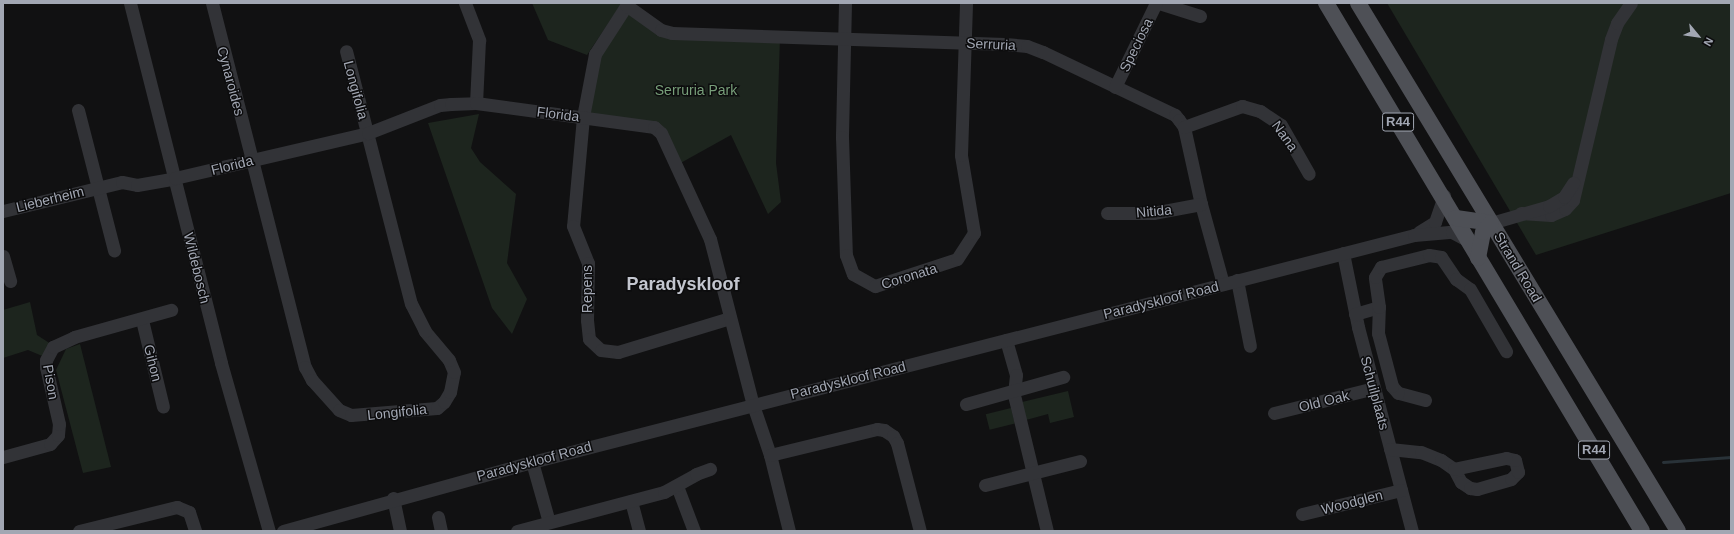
<!DOCTYPE html>
<style>
body{margin:0}
#map{position:relative;width:1734px;height:534px;overflow:hidden;background:#111112;font-family:Helvetica,sans-serif}
div>[style]{position:absolute}
.green>*{inset:0;background:#1d251e;transform-origin:0 0}
.stream>*{height:3px;margin:-1.5px;padding:0 1.5px;transform-origin:1.5px;border-radius:1.5px;background:#293238}
.minor>*{height:13px;margin:-6.5px;padding:0 6.5px;transform-origin:6.5px;border-radius:6.5px;background:#323337}
.major>*{height:16px;margin:-8px;padding:0 8px;transform-origin:8px;border-radius:8px;background:#4e5056}
span{translate:-50% -50%;white-space:nowrap;text-align:center;line-height:1.15;-webkit-text-stroke:3px #0c0c0d;paint-order:stroke}
.shield-label span{padding:1px 3px;background:#0c0c0d;border:1px solid;border-radius:3px;-webkit-text-stroke-width:0}
.shield-label{font-size:13px;color:#a2a7b3;font-weight:700}
.street-label{font-size:14px;color:#a2a7b3}
.park-label{font-size:14px;color:#789f7a}
.district-label{font-size:18px;color:#c3c6cf;font-weight:700}
.frame{position:absolute;inset:0;border:4px solid #a2a7b3;pointer-events:none}
.north{position:absolute;left:1678px;top:16px;width:40px;height:40px;-webkit-text-stroke:3px #0c0c0d;paint-order:stroke;rotate:119deg;font-size:11px;font-weight:700;line-height:16px;text-align:center;color:#a2a7b3}
.north::after{content:'';display:block;margin:auto;width:14px;height:18px;background:#a2a7b3;clip-path:polygon(50% 0,100% 100%,50% 72%,0 100%)}
</style>
<div id="map">
<div class="green">
<div style="clip-path:polygon(532px 3px,622px 3px,587px 55px,548px 40px)"></div>
<div style="clip-path:polygon(1387px 3px,1731px 3px,1731px 193px,1536px 255px)"></div>
<div style="clip-path:polygon(626px 5px,661px 30px,780px 37px,776px 163px,781px 202px,768px 214px,731px 135px,677px 165px,661px 133px,583px 117px,593px 61px)"></div>
<div style="clip-path:polygon(479px 114px,471px 148px,480px 162px,516px 194px,507px 263px,527px 299px,512px 334px,492px 308px,428px 123px)"></div>
<div style="clip-path:polygon(30px 302px,37px 335px,54px 346px,47px 358px,28px 350px,3px 358px,3px 310px)"></div>
<div style="clip-path:polygon(80px 344px,111px 467px,83px 473px,56px 370px,66px 349px)"></div>
<div style="clip-path:polygon(1068px 391px,1074px 417px,1050px 423px,1048px 414px,1026px 420px,1022px 402px)"></div>
<div style="left:1011px;top:408px;width:16px;height:26px;rotate:76deg"></div>
</div>
<div class="stream">
<div style="left:1663px;top:462px;width:68px;rotate:-4.2deg"></div>
</div>
<div class="minor">
<div style="left:130px;top:3px;width:371px;rotate:75.8deg"></div>
<div style="left:221px;top:363px;width:175px;rotate:74.1deg"></div>
<div style="left:212px;top:3px;width:376px;rotate:75.7deg"></div>
<div style="left:305px;top:367px;width:15px;rotate:62deg"></div>
<div style="left:312px;top:380px;width:40px;rotate:48deg"></div>
<div style="left:339px;top:410px;width:13px;rotate:23deg"></div>
<div style="left:351px;top:415px;width:86px;rotate:-4.7deg"></div>
<div style="left:437px;top:408px;width:9px;rotate:-41deg"></div>
<div style="left:444px;top:402px;width:12px;rotate:-59deg"></div>
<div style="left:450px;top:392px;width:20px;rotate:-79deg"></div>
<div style="left:454px;top:372px;width:13px;rotate:-113deg"></div>
<div style="left:449px;top:360px;width:38px;rotate:-130deg"></div>
<div style="left:425px;top:331px;width:30px;rotate:-117deg"></div>
<div style="left:411px;top:304px;width:261px;rotate:-104.4deg"></div>
<div style="left:465px;top:3px;width:40px;rotate:69deg"></div>
<div style="left:479px;top:40px;width:63px;rotate:92.7deg"></div>
<div style="left:628px;top:3px;width:61px;rotate:122.9deg"></div>
<div style="left:595px;top:54px;width:64px;rotate:100.8deg"></div>
<div style="left:583px;top:117px;width:109px;rotate:95.2deg"></div>
<div style="left:573px;top:226px;width:40px;rotate:68deg"></div>
<div style="left:588px;top:263px;width:57px;rotate:91deg"></div>
<div style="left:587px;top:320px;width:19px;rotate:84deg"></div>
<div style="left:589px;top:339px;width:16px;rotate:43deg"></div>
<div style="left:601px;top:350px;width:17px;rotate:7deg"></div>
<div style="left:618px;top:352px;width:117px;rotate:-16.9deg"></div>
<div style="left:845px;top:3px;width:134px;rotate:91.3deg"></div>
<div style="left:842px;top:137px;width:118px;rotate:88.1deg"></div>
<div style="left:846px;top:255px;width:20px;rotate:70deg"></div>
<div style="left:853px;top:274px;width:25px;rotate:29deg"></div>
<div style="left:875px;top:286px;width:86px;rotate:-18.2deg"></div>
<div style="left:957px;top:259px;width:31px;rotate:-57deg"></div>
<div style="left:974px;top:233px;width:79px;rotate:-99.5deg"></div>
<div style="left:961px;top:155px;width:152px;rotate:-88.1deg"></div>
<div style="left:1159px;top:3px;width:43px;rotate:17.6deg"></div>
<div style="left:626px;top:5px;width:43px;rotate:35.5deg"></div>
<div style="left:661px;top:30px;width:11px;rotate:15deg"></div>
<div style="left:672px;top:33px;width:333px;rotate:1.9deg"></div>
<div style="left:1005px;top:44px;width:22px;rotate:5deg"></div>
<div style="left:1027px;top:46px;width:17px;rotate:21deg"></div>
<div style="left:1043px;top:52px;width:146px;rotate:25.5deg"></div>
<div style="left:1175px;top:115px;width:6px;rotate:51deg"></div>
<div style="left:1179px;top:120px;width:9px;rotate:54deg"></div>
<div style="left:1184px;top:127px;width:79px;rotate:77.6deg"></div>
<div style="left:1201px;top:204px;width:83px;rotate:74.6deg"></div>
<div style="left:1115px;top:87px;width:93px;rotate:-64deg"></div>
<div style="left:78px;top:110px;width:145px;rotate:75.6deg"></div>
<div style="left:1184px;top:127px;width:62px;rotate:-19.9deg"></div>
<div style="left:1242px;top:106px;width:19px;rotate:16deg"></div>
<div style="left:1260px;top:111px;width:25px;rotate:34deg"></div>
<div style="left:1281px;top:125px;width:56px;rotate:60.3deg"></div>
<div style="left:3px;top:211px;width:122px;rotate:-13.7deg"></div>
<div style="left:122px;top:182px;width:15px;rotate:11deg"></div>
<div style="left:137px;top:185px;width:39px;rotate:-10deg"></div>
<div style="left:175px;top:178px;width:198px;rotate:-13.1deg"></div>
<div style="left:368px;top:133px;width:77px;rotate:-21.3deg"></div>
<div style="left:440px;top:105px;width:11px;rotate:-5deg"></div>
<div style="left:451px;top:104px;width:25px;rotate:-2deg"></div>
<div style="left:476px;top:103px;width:180px;rotate:7.7deg"></div>
<div style="left:654px;top:127px;width:9px;rotate:41deg"></div>
<div style="left:661px;top:133px;width:117px;rotate:65.2deg"></div>
<div style="left:710px;top:239px;width:171px;rotate:75.5deg"></div>
<div style="left:753px;top:405px;width:53px;rotate:71.2deg"></div>
<div style="left:1107px;top:213px;width:46px"></div>
<div style="left:1153px;top:213px;width:49px;rotate:-10.6deg"></div>
<div style="left:1521px;top:213px;width:30px;rotate:4deg"></div>
<div style="left:1551px;top:215px;width:15px;rotate:-23deg"></div>
<div style="left:1565px;top:209px;width:12px;rotate:-48deg"></div>
<div style="left:1573px;top:200px;width:165px;rotate:-76.7deg"></div>
<div style="left:1611px;top:39px;width:17px;rotate:-69deg"></div>
<div style="left:1617px;top:23px;width:24px;rotate:-55deg"></div>
<div style="left:1491px;top:223px;width:60px;rotate:-16.3deg"></div>
<div style="left:1549px;top:206px;width:17px;rotate:-31deg"></div>
<div style="left:1564px;top:197px;width:17px;rotate:-57deg"></div>
<div style="left:1419px;top:232px;width:19px;rotate:-32deg"></div>
<div style="left:1435px;top:222px;width:28px;rotate:-71deg"></div>
<div style="left:1343px;top:253px;width:76px;rotate:78.5deg"></div>
<div style="left:1358px;top:327px;width:211px;rotate:75.2deg"></div>
<div style="left:3px;top:256px;width:26px;rotate:74deg"></div>
<div style="left:1237px;top:280px;width:67px;rotate:78.9deg"></div>
<div style="left:1355px;top:314px;width:25px;rotate:-16deg"></div>
<div style="left:142px;top:320px;width:89px;rotate:76.4deg"></div>
<div style="left:1006px;top:340px;width:36px;rotate:74deg"></div>
<div style="left:1016px;top:375px;width:20px;rotate:96deg"></div>
<div style="left:1014px;top:395px;width:140px;rotate:76.4deg"></div>
<div style="left:1425px;top:400px;width:28px;rotate:-165deg"></div>
<div style="left:1398px;top:393px;width:9px;rotate:-131deg"></div>
<div style="left:1392px;top:386px;width:55px;rotate:-104.8deg"></div>
<div style="left:1378px;top:333px;width:26px;rotate:-88deg"></div>
<div style="left:1379px;top:307px;width:30px;rotate:-98deg"></div>
<div style="left:1375px;top:277px;width:12px;rotate:-59deg"></div>
<div style="left:1381px;top:267px;width:49px;rotate:-14deg"></div>
<div style="left:1429px;top:255px;width:12px;rotate:9deg"></div>
<div style="left:1441px;top:257px;width:27px;rotate:56deg"></div>
<div style="left:1456px;top:279px;width:17px;rotate:36deg"></div>
<div style="left:1470px;top:289px;width:72px;rotate:59.9deg"></div>
<div style="left:966px;top:404px;width:101px;rotate:-15.6deg"></div>
<div style="left:1274px;top:413px;width:103px;rotate:-14deg"></div>
<div style="left:1390px;top:449px;width:31px;rotate:6deg"></div>
<div style="left:1421px;top:452px;width:22px;rotate:22deg"></div>
<div style="left:1441px;top:460px;width:16px;rotate:35deg"></div>
<div style="left:1454px;top:469px;width:15px;rotate:62deg"></div>
<div style="left:1461px;top:482px;width:11px;rotate:34deg"></div>
<div style="left:1470px;top:488px;width:7px;rotate:8deg"></div>
<div style="left:1477px;top:489px;width:35px;rotate:-16deg"></div>
<div style="left:1511px;top:479px;width:10px;rotate:-45deg"></div>
<div style="left:1518px;top:472px;width:12px;rotate:-104deg"></div>
<div style="left:1515px;top:460px;width:9px;rotate:-167deg"></div>
<div style="left:1506px;top:458px;width:53px;rotate:168.1deg"></div>
<div style="left:3px;top:457px;width:49px;rotate:-15.5deg"></div>
<div style="left:50px;top:444px;width:12px;rotate:-48deg"></div>
<div style="left:58px;top:435px;width:11px;rotate:-85deg"></div>
<div style="left:59px;top:424px;width:58px;rotate:-102.8deg"></div>
<div style="left:46px;top:367px;width:7px;rotate:-90deg"></div>
<div style="left:46px;top:360px;width:15px;rotate:-62deg"></div>
<div style="left:53px;top:347px;width:23px;rotate:-25deg"></div>
<div style="left:74px;top:337px;width:101px;rotate:-15.6deg"></div>
<div style="left:532px;top:462px;width:62px;rotate:74.2deg"></div>
<div style="left:985px;top:485px;width:98px;rotate:-14.2deg"></div>
<div style="left:677px;top:486px;width:48px;rotate:69.3deg"></div>
<div style="left:393px;top:498px;width:34px;rotate:78deg"></div>
<div style="left:631px;top:501px;width:31px;rotate:75deg"></div>
<div style="left:1302px;top:514px;width:102px;rotate:-13.6deg"></div>
<div style="left:438px;top:517px;width:14px;rotate:78deg"></div>
<div style="left:79px;top:531px;width:101px;rotate:-13.8deg"></div>
<div style="left:177px;top:507px;width:13px;rotate:23deg"></div>
<div style="left:189px;top:512px;width:20px;rotate:72deg"></div>
<div style="left:283px;top:531px;width:258px;rotate:-15.5deg"></div>
<div style="left:532px;top:462px;width:911px;rotate:-14.43deg"></div>
<div style="left:1414px;top:235px;width:38px;rotate:-5deg"></div>
<div style="left:1452px;top:232px;width:19px;rotate:28deg"></div>
<div style="left:517px;top:531px;width:152px;rotate:-14.9deg"></div>
<div style="left:664px;top:492px;width:37px;rotate:-29deg"></div>
<div style="left:696px;top:474px;width:15px;rotate:-20deg"></div>
<div style="left:789px;top:531px;width:78px;rotate:-104deg"></div>
<div style="left:770px;top:455px;width:110px;rotate:-13.7deg"></div>
<div style="left:877px;top:429px;width:7px;rotate:8deg"></div>
<div style="left:884px;top:430px;width:11px;rotate:34deg"></div>
<div style="left:893px;top:436px;width:8px;rotate:60deg"></div>
<div style="left:897px;top:443px;width:91px;rotate:75.4deg"></div>
</div>
<div class="major">
<div style="left:1326px;top:3px;width:615px;rotate:59.1deg"></div>
<div style="left:1358px;top:3px;width:617px;rotate:58.78deg"></div>
<div style="left:1456px;top:218px;width:35px;rotate:8deg"></div>
<div style="left:1478px;top:258px;width:26px;rotate:-79deg"></div>
<div style="left:1483px;top:232px;width:12px;rotate:-48deg"></div>
</div>
<div class="shield-label">
<span style="left:1398px;top:122px">R44</span>
<span style="left:1594px;top:450px">R44</span>
</div>
<div class="street-label">
<span style="left:991px;top:44px;rotate:3deg">Serruria</span>
<span style="left:1136px;top:45px;rotate:-64deg">Speciosa</span>
<span style="left:231px;top:81px;rotate:75deg">Cynaroides</span>
<span style="left:356px;top:90px;rotate:75deg">Longifolia</span>
<span style="left:558px;top:114px;rotate:7deg">Florida</span>
<span style="left:1285px;top:136px;rotate:54deg">Nana</span>
<span style="left:232px;top:165px;rotate:-14deg">Florida</span>
<span style="left:50px;top:199px;rotate:-14deg">Lieberheim</span>
<span style="left:1154px;top:211px;rotate:-5deg">Nitida</span>
<span style="left:1518px;top:267px;rotate:59deg">Strand Road</span>
<span style="left:197px;top:268px;rotate:76deg">Wildebosch</span>
<span style="left:909px;top:276px;rotate:-17deg">Coronata</span>
<span style="left:587px;top:289px;rotate:-90deg">Repens</span>
<span style="left:1161px;top:300px;rotate:-14deg">Paradyskloof Road</span>
<span style="left:153px;top:363px;rotate:76deg">Gihon</span>
<span style="left:848px;top:380px;rotate:-14deg">Paradyskloof Road</span>
<span style="left:51px;top:382px;rotate:80deg">Pison</span>
<span style="left:1375px;top:393px;rotate:75deg">Schuilplaats</span>
<span style="left:1324px;top:401px;rotate:-14deg">Old Oak</span>
<span style="left:397px;top:412px;rotate:-6deg">Longifolia</span>
<span style="left:534px;top:461px;rotate:-15deg">Paradyskloof Road</span>
<span style="left:1352px;top:502px;rotate:-14deg">Woodglen</span>
</div>
<div class="park-label">
<span style="left:696px;top:90px">Serruria Park</span>
</div>
<div class="district-label">
<span style="left:683px;top:284px">Paradyskloof</span>
</div>
<div class="frame"></div>
<div class="north">N</div>
</div>
